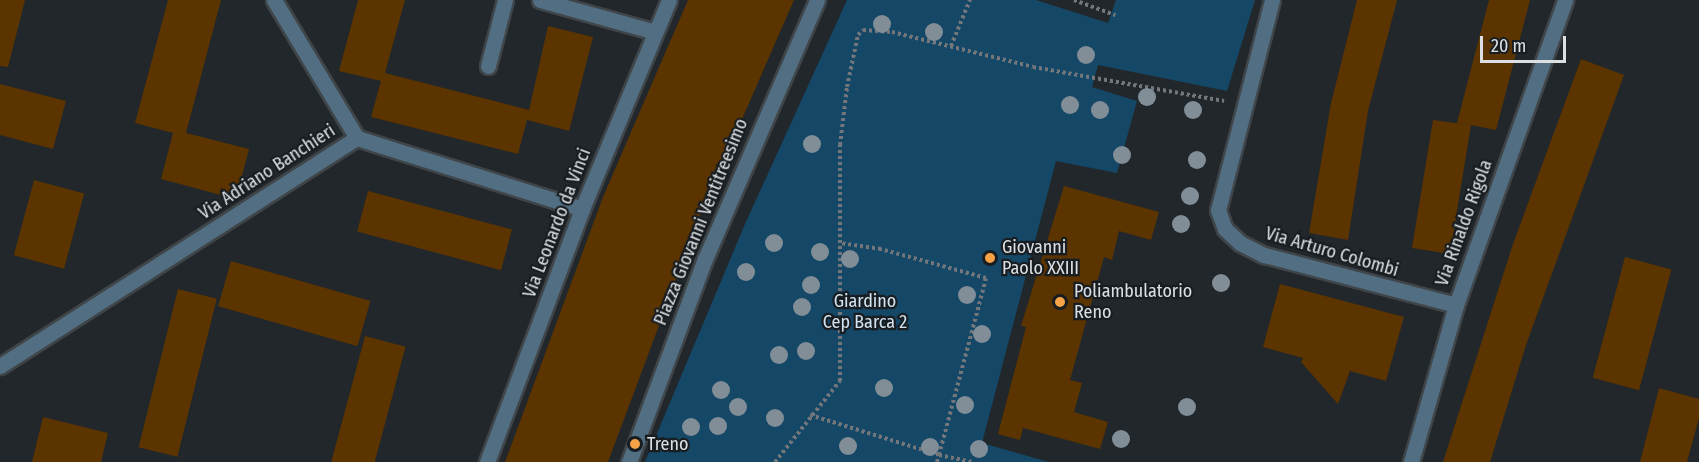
<!DOCTYPE html>
<style>
body{margin:0}
#map{position:relative;width:1699px;height:462px;overflow:hidden;background:#21272b;font-family:"Fira Sans Condensed",sans-serif}
div>[style]{position:absolute}
.green>*{inset:0;background:#154766}
.building>*{inset:0;background:#5c3400;transform-origin:0 0}
.path>*{height:4px;margin-top:-2px;transform-origin:0;background:repeating-linear-gradient(90deg,#73777b 0 3px,transparent 0 6px)}
.roads{filter:drop-shadow(2px 0 #3f4548) drop-shadow(-2px 0 #3f4548) drop-shadow(0 2px #3f4548) drop-shadow(0 -2px #3f4548)}
.minor>*{height:15px;margin:-7.5px;padding:0 7.5px;transform-origin:7.5px;border-radius:7.5px;background:#526e83}
.trees>*{width:18px;height:18px;margin:-9px;border-radius:50%;background:#828e97}
.dots>*{width:16px;height:16px;translate:-50% -50%;box-sizing:border-box;border:3px solid #181d21;border-radius:50%}
span{translate:-50% -50%;white-space:nowrap;text-align:center;line-height:1.15;-webkit-text-stroke:4.5px #181d21;paint-order:stroke}
.street-label{font-size:18px;color:#dde0e3}
.poi-label{font-size:18px;color:#dde0e3}
.left{translate:0 -50%;text-align:left}
.park-label{font-size:18px;color:#d1e3f0}
.scale{position:absolute;left:1480px;top:36px;width:86px;height:27px;box-sizing:border-box;border:3px solid #dde0e3;border-top:0;padding-left:8px;font-size:18px;line-height:21px;white-space:nowrap;color:#dde0e3;-webkit-text-stroke:4px #181d21;paint-order:stroke}
</style>
<div id="map">
<div class="green">
<div style="clip-path:polygon(847px 0,1036px 0,1108px 23px,1116px 0,1255px 0,1227px 91px,1098px 65px,1092px 87px,1137px 101px,1117px 173px,1056px 161px,982px 443px,1049px 462px,645px 462px,745px 224px)"></div>
</div>
<div class="building">
<div style="clip-path:polygon(0 0,25px 0,8px 67px,0 66px)"></div>
<div style="clip-path:polygon(168px 0,221px 0,186px 133px,249px 149px,236px 199px,161px 179px,173px 133px,135px 123px)"></div>
<div style="clip-path:polygon(358px 0,405px 0,385px 73px,529px 110px,548px 26px,593px 37px,569px 131px,527px 120px,518px 154px,371px 117px,381px 81px,339px 71px)"></div>
<div style="clip-path:polygon(688px 0,794px 0,701px 213px,608px 462px,505px 462px,603px 197px)"></div>
<div style="clip-path:polygon(1357px 0,1397px 0,1368px 111px,1348px 240px,1309px 233px,1331px 103px)"></div>
<div style="clip-path:polygon(1489px 0,1530px 0,1496px 130px,1471px 125px,1450px 254px,1412px 248px,1433px 120px,1470px 125px,1457px 123px)"></div>
<div style="clip-path:polygon(1581px 59px,1624px 75px,1526px 345px,1490px 462px,1443px 462px,1513px 244px)"></div>
<div style="clip-path:polygon(0 84px,66px 101px,53px 149px,0 135px)"></div>
<div style="left:34px;top:180px;width:52px;height:78px;rotate:15deg"></div>
<div style="clip-path:polygon(1064px 186px,1159px 212px,1151px 240px,1119px 231px,1112px 260px,1104px 257px,1070px 380px,1082px 383px,1074px 412px,1108px 422px,1100px 449px,1023px 428px,1020px 440px,998px 434px,1026px 327px,1021px 326px)"></div>
<div style="left:368px;top:191px;width:149px;height:42px;rotate:15deg"></div>
<div style="left:1625px;top:257px;width:48px;height:125px;rotate:15deg"></div>
<div style="left:231px;top:261px;width:145px;height:47px;rotate:16deg"></div>
<div style="clip-path:polygon(1280px 284px,1404px 317px,1386px 381px,1350px 371px,1338px 404px,1301px 362px,1303px 358px,1263px 347px)"></div>
<div style="left:178px;top:289px;width:40px;height:163px;rotate:14deg"></div>
<div style="left:365px;top:336px;width:42px;height:130px;rotate:15deg"></div>
<div style="clip-path:polygon(1659px 388px,1699px 399px,1699px 418px,1687px 462px,1640px 462px)"></div>
<div style="clip-path:polygon(43px 417px,108px 433px,101px 462px,32px 462px)"></div>
</div>
<div class="path">
<div style="left:1074px;top:0;width:44px;rotate:20.1deg"></div>
<div style="left:951px;top:46px;width:50px;rotate:-67.6deg"></div>
<div style="left:810px;top:415px;width:135px;rotate:17.2deg"></div>
<div style="left:939px;top:455px;width:183px;rotate:-75.1deg"></div>
<div style="left:986px;top:278px;width:109px;rotate:-164.6deg"></div>
<div style="left:881px;top:249px;width:41px;rotate:-171.7deg"></div>
<div style="left:775px;top:462px;width:104px;rotate:-51.3deg"></div>
<div style="left:840px;top:381px;width:236px;rotate:-90deg"></div>
<div style="left:840px;top:145px;width:58px;rotate:-83.1deg"></div>
<div style="left:847px;top:87px;width:53px;rotate:-78.1deg"></div>
<div style="left:858px;top:35px;width:7px;rotate:-45deg"></div>
<div style="left:863px;top:30px;width:29px;rotate:4deg"></div>
<div style="left:892px;top:32px;width:145px;rotate:13.9deg"></div>
<div style="left:1033px;top:67px;width:194px;rotate:10.1deg"></div>
<div style="left:937px;top:462px;width:7px;rotate:-74deg"></div>
<div style="left:939px;top:455px;width:35px;rotate:12deg"></div>
</div>
<div class="roads">
<div class="minor">
<div style="left:274px;top:0;width:161px;rotate:59deg"></div>
<div style="left:540px;top:0;width:119px;rotate:15.5deg"></div>
<div style="left:1272px;top:0;width:217px;rotate:104.4deg"></div>
<div style="left:1218px;top:210px;width:20px;rotate:70deg"></div>
<div style="left:1225px;top:229px;width:21px;rotate:43deg"></div>
<div style="left:1240px;top:243px;width:27px;rotate:27deg"></div>
<div style="left:1264px;top:255px;width:198px;rotate:14.6deg"></div>
<div style="left:488px;top:66px;width:68px;rotate:-75.6deg"></div>
<div style="left:0;top:366px;width:424px;rotate:-32.6deg"></div>
<div style="left:357px;top:138px;width:236px;rotate:17.5deg"></div>
<div style="left:487px;top:462px;width:270px;rotate:-69.4deg"></div>
<div style="left:582px;top:209px;width:226px;rotate:-67.4deg"></div>
<div style="left:629px;top:462px;width:217px;rotate:-69.5deg"></div>
<div style="left:705px;top:259px;width:282px;rotate:-66.6deg"></div>
<div style="left:1411px;top:462px;width:163px;rotate:-74deg"></div>
<div style="left:1456px;top:305px;width:324px;rotate:-70.3deg"></div>
</div>
</div>
<div class="trees">
<div style="left:882px;top:24px"></div>
<div style="left:934px;top:32px"></div>
<div style="left:1086px;top:55px"></div>
<div style="left:1147px;top:97px"></div>
<div style="left:1070px;top:105px"></div>
<div style="left:1100px;top:110px"></div>
<div style="left:1193px;top:110px"></div>
<div style="left:812px;top:144px"></div>
<div style="left:1122px;top:155px"></div>
<div style="left:1197px;top:160px"></div>
<div style="left:1190px;top:196px"></div>
<div style="left:1181px;top:224px"></div>
<div style="left:774px;top:243px"></div>
<div style="left:820px;top:252px"></div>
<div style="left:850px;top:259px"></div>
<div style="left:746px;top:272px"></div>
<div style="left:1221px;top:283px"></div>
<div style="left:811px;top:285px"></div>
<div style="left:967px;top:295px"></div>
<div style="left:802px;top:307px"></div>
<div style="left:982px;top:334px"></div>
<div style="left:806px;top:351px"></div>
<div style="left:779px;top:355px"></div>
<div style="left:884px;top:388px"></div>
<div style="left:721px;top:390px"></div>
<div style="left:965px;top:405px"></div>
<div style="left:738px;top:407px"></div>
<div style="left:1187px;top:407px"></div>
<div style="left:775px;top:418px"></div>
<div style="left:718px;top:426px"></div>
<div style="left:691px;top:427px"></div>
<div style="left:1121px;top:439px"></div>
<div style="left:848px;top:446px"></div>
<div style="left:930px;top:447px"></div>
<div style="left:979px;top:449px"></div>
</div>
<div class="dots">
<div style="left:990px;top:258px;background:#f6a247"></div>
<div style="left:1060px;top:302px;background:#f6a247"></div>
<div style="left:635px;top:444px;background:#f6a247"></div>
</div>
<div class="street-label">
<span style="left:267px;top:172px;rotate:-33deg">Via Adriano Banchieri</span>
<span style="left:701px;top:222px;rotate:-68deg">Piazza Giovanni Ventitreesimo</span>
<span style="left:557px;top:223px;rotate:-69deg">Via Leonardo da Vinci</span>
<span style="left:1464px;top:223px;rotate:-70deg">Via Rinaldo Rigola</span>
<span style="left:1332px;top:252px;rotate:16deg">Via Arturo Colombi</span>
</div>
<div class="poi-label">
<span class="left" style="left:1002px;top:258px">Giovanni<br>Paolo XXIII</span>
<span class="left" style="left:1074px;top:302px">Poliambulatorio<br>Reno</span>
<span class="left" style="left:647px;top:444px">Treno</span>
</div>
<div class="park-label">
<span style="left:865px;top:312px">Giardino<br>Cep Barca 2</span>
</div>
<div class="scale">20 m</div>
</div>
